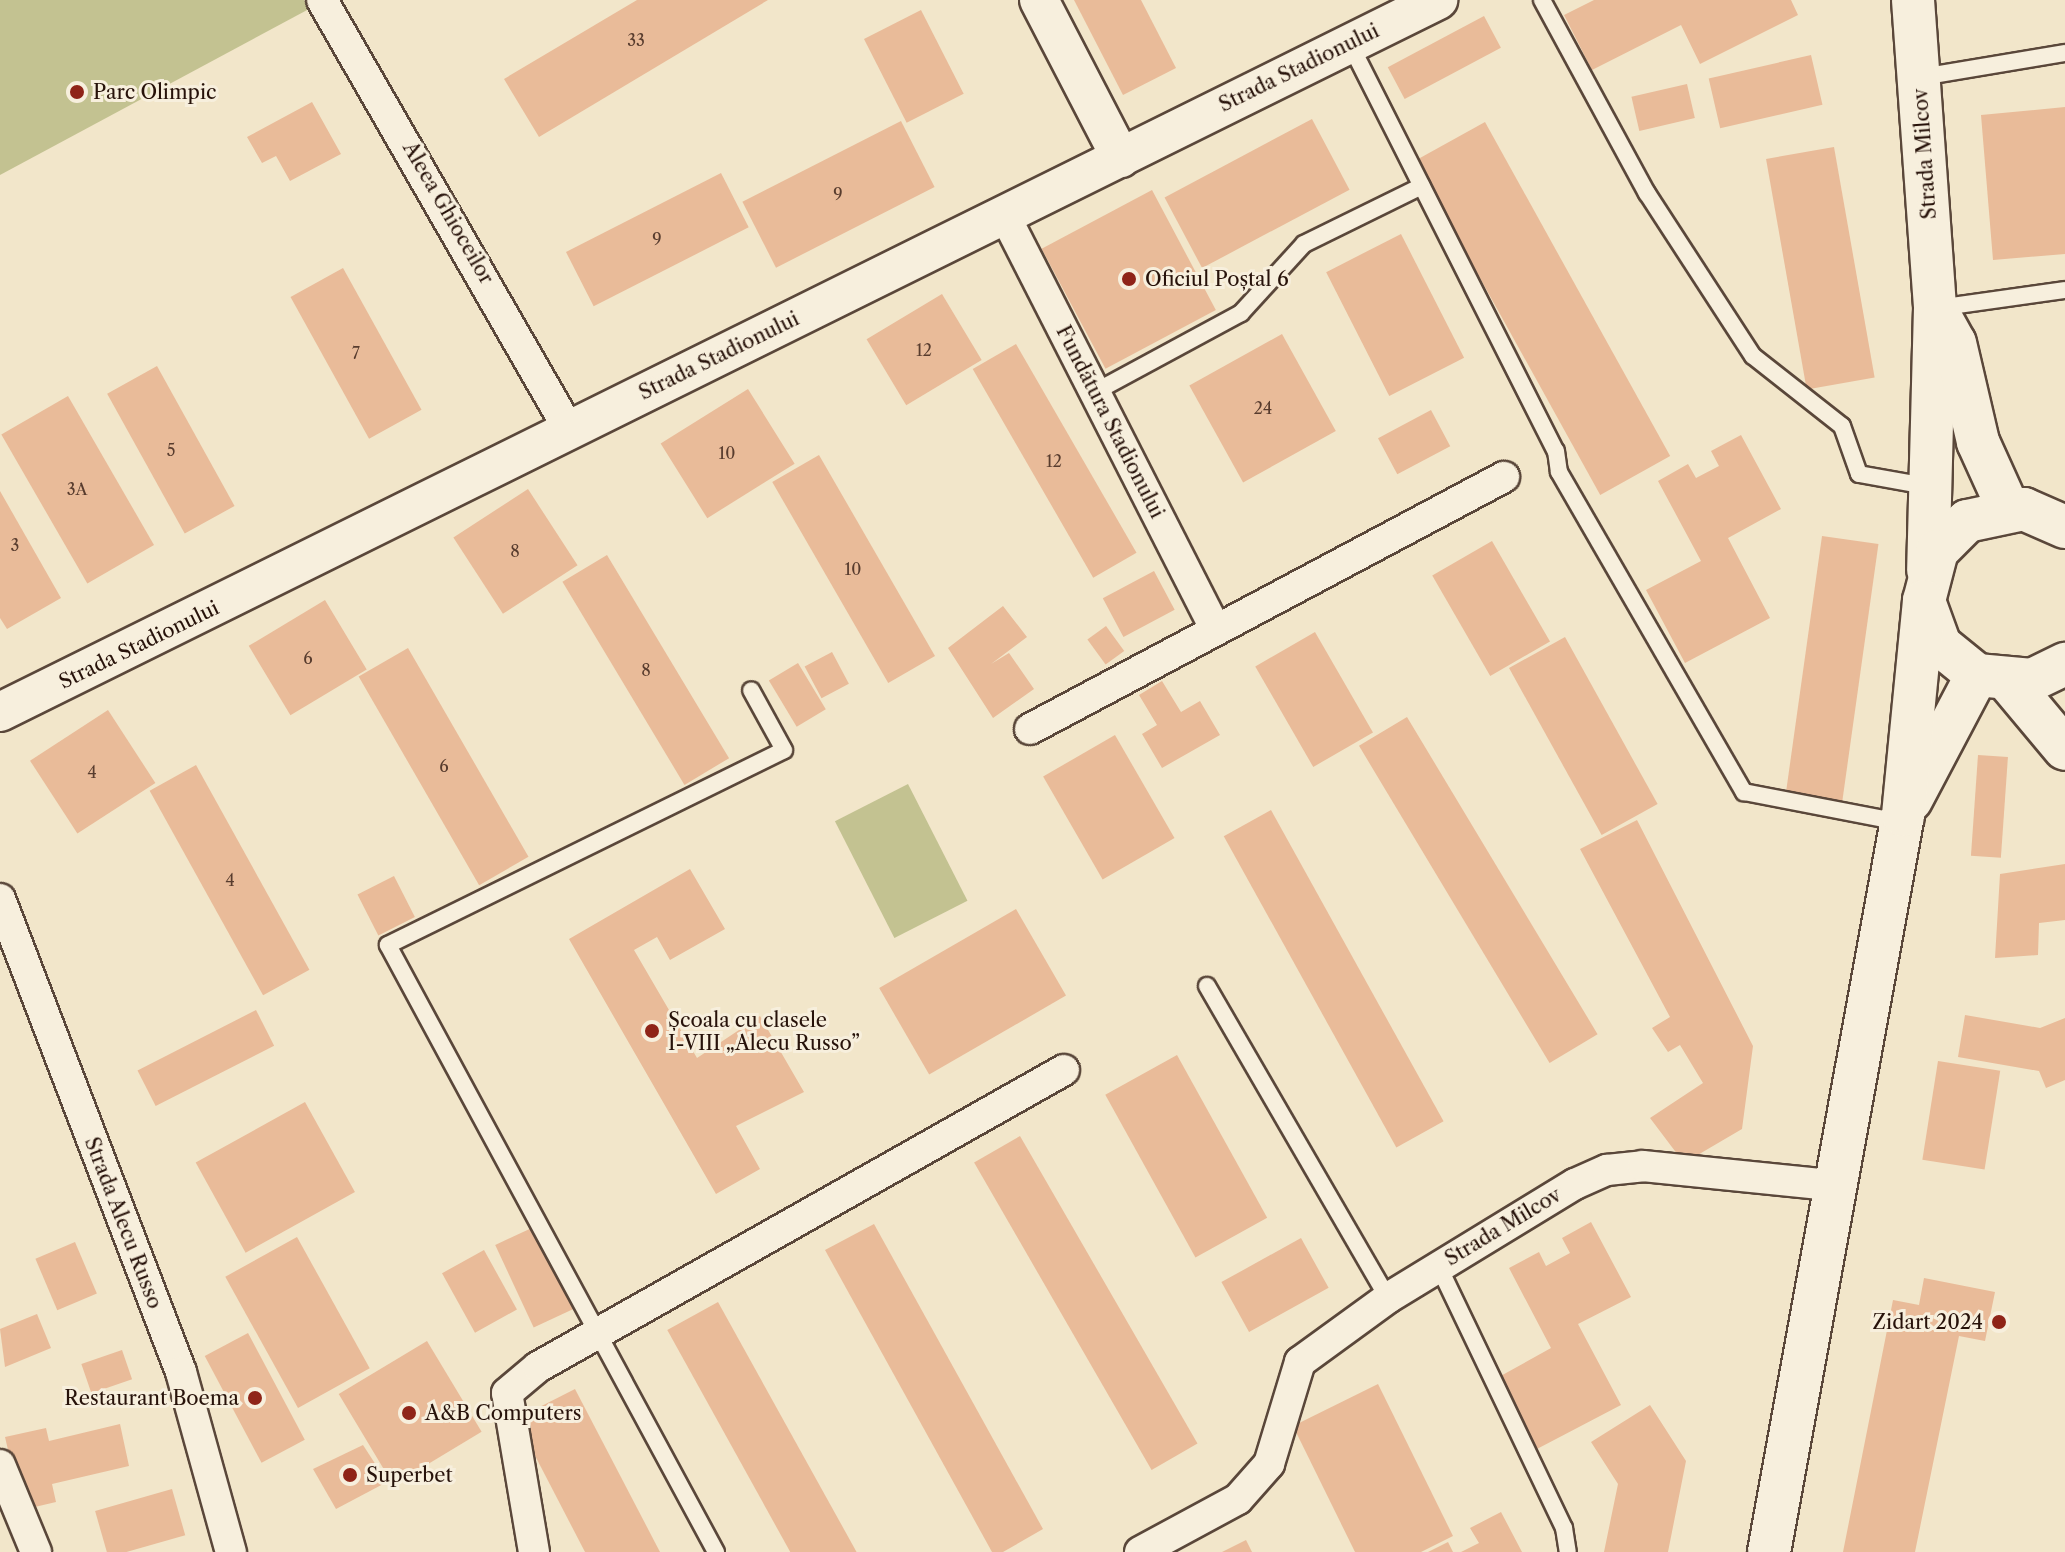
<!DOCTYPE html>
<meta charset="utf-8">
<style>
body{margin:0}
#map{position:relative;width:2065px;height:1552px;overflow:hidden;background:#f2e6ca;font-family:"Libre Caslon Text",serif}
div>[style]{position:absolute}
.green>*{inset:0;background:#c3c291;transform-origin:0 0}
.building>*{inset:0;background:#e9bb99;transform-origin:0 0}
.roads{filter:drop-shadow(2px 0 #5a473a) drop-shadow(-2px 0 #5a473a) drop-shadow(0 2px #5a473a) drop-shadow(0 -2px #5a473a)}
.service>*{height:16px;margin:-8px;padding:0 8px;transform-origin:8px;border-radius:8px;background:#f7efdd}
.minor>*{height:30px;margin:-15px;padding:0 15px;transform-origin:15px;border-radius:15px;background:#f7efdd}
.tertiary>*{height:38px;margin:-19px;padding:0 19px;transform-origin:19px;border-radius:19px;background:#f7efdd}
.secondary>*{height:42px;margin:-21px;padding:0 21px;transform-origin:21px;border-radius:21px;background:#f7efdd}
.dots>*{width:22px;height:22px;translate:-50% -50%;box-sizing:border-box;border:4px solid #f7efdd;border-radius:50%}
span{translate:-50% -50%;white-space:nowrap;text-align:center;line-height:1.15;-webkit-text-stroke:6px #f7efdd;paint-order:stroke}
.number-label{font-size:16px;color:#583c2e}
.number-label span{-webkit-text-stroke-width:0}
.street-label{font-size:20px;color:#27120a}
.poi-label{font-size:20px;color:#27120a}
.left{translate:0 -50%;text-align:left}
.right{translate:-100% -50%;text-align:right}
</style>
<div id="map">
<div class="green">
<div style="clip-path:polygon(0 0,304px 0,309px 9px,0 175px)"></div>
<div style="left:908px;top:784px;width:131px;height:82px;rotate:63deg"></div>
</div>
<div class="building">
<div style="clip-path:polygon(637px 0,768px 0,539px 137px,504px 79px)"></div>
<div style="clip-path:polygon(1074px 0,1141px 0,1176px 68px,1123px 95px)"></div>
<div style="clip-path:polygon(1594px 0,1791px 0,1798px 15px,1700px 64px,1681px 25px,1592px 70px,1564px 15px)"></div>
<div style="left:921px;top:10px;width:94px;height:64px;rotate:63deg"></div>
<div style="left:1484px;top:16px;width:36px;height:109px;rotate:62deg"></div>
<div style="left:1811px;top:55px;width:51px;height:105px;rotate:77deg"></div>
<div style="left:1687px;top:84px;width:35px;height:57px;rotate:77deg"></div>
<div style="clip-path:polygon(312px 102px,341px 154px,290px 181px,276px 156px,262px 163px,247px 137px)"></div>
<div style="clip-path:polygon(2065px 107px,2065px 254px,1993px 260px,1981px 115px)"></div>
<div style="left:1312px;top:119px;width:80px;height:167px;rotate:62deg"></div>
<div style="left:901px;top:121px;width:74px;height:178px;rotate:63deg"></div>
<div style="left:1485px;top:122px;width:382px;height:80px;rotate:61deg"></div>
<div style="left:1834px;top:147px;width:234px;height:69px;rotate:80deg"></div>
<div style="left:721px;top:173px;width:61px;height:174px;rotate:63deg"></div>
<div style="left:1152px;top:190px;width:136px;height:125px;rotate:62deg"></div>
<div style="left:1401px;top:234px;width:139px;height:84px;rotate:63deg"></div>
<div style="left:343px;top:268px;width:162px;height:60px;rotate:61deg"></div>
<div style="left:942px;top:294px;width:77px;height:88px;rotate:59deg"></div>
<div style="left:1282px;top:334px;width:111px;height:106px;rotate:61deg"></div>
<div style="left:1016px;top:344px;width:241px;height:50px;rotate:60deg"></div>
<div style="left:157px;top:366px;width:160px;height:57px;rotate:61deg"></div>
<div style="left:748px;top:389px;width:88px;height:103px;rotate:58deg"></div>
<div style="left:68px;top:396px;width:172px;height:77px;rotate:60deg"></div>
<div style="left:1431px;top:410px;width:41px;height:60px;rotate:62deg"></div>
<div style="clip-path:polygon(1741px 435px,1781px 509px,1728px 538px,1770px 618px,1685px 663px,1646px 590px,1701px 561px,1658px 481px,1688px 464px,1696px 478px,1719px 466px,1711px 451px)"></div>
<div style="left:819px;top:455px;width:232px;height:54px;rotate:60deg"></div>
<div style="left:528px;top:489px;width:91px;height:89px;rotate:57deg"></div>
<div style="clip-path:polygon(0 491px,61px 598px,7px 629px,0 618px)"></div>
<div style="left:1822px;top:536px;width:57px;height:261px;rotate:8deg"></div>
<div style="left:1492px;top:541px;width:116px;height:69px;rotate:60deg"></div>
<div style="left:607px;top:555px;width:237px;height:52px;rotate:59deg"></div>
<div style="left:1154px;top:571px;width:44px;height:58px;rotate:62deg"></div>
<div style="left:325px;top:600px;width:81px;height:89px;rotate:59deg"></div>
<div style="clip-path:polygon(1003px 606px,1027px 637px,991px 664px,1009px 653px,1034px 689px,993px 718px,948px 648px)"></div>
<div style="left:1106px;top:626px;width:31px;height:23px;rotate:54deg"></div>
<div style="left:1315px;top:632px;width:116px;height:69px;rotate:60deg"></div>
<div style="left:1565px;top:637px;width:191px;height:64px;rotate:61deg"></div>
<div style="left:408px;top:648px;width:241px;height:57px;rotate:60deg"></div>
<div style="left:832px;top:652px;width:36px;height:31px;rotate:62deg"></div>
<div style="left:798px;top:663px;width:54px;height:34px;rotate:59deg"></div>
<div style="clip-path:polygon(1162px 681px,1181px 712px,1200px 701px,1220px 735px,1162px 768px,1142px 734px,1157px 725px,1139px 695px)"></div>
<div style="left:108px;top:710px;width:87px;height:93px;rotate:57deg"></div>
<div style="left:1407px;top:717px;width:370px;height:56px;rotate:59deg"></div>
<div style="left:1115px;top:735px;width:119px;height:83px;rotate:60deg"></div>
<div style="left:1978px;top:755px;width:30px;height:101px;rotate:4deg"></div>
<div style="left:196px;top:765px;width:234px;height:53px;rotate:61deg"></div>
<div style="left:1271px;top:810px;width:356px;height:54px;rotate:61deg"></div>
<div style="clip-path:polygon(1637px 820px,1753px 1046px,1742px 1129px,1684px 1163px,1650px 1118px,1703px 1083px,1680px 1045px,1668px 1052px,1652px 1028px,1670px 1017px,1580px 849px)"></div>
<div style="clip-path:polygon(2065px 864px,2065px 920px,2039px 923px,2038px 955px,1995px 958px,2000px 874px)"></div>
<div style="clip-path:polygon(690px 869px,725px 929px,670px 960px,657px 937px,634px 950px,697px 1058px,760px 1016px,804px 1092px,736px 1126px,760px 1169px,716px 1194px,569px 939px)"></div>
<div style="left:394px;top:876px;width:46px;height:41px;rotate:63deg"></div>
<div style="left:1016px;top:909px;width:100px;height:158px;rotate:60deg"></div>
<div style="left:256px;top:1010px;width:40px;height:133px;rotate:63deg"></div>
<div style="clip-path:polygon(1965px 1015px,2040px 1028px,2065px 1018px,2065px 1080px,2046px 1088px,2039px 1071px,1958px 1057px)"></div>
<div style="left:1177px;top:1055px;width:186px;height:82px;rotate:61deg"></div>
<div style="left:1938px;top:1061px;width:63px;height:100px;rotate:9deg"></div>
<div style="left:305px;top:1102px;width:103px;height:125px;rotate:61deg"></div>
<div style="left:1020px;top:1136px;width:355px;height:53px;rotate:60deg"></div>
<div style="clip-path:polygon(1591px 1222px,1631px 1297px,1578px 1324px,1621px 1405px,1535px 1450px,1497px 1378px,1551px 1348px,1509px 1268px,1539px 1252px,1546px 1266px,1570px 1253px,1562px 1238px)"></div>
<div style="clip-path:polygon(874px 1224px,1043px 1529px,1003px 1552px,992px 1552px,825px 1250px)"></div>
<div style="left:536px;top:1226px;width:91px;height:45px;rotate:65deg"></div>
<div style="left:297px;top:1237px;width:150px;height:82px;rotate:61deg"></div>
<div style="left:1301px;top:1238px;width:57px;height:91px;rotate:61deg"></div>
<div style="left:75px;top:1242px;width:56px;height:43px;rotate:67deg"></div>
<div style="left:484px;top:1250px;width:68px;height:48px;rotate:61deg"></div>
<div style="clip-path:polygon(1924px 1278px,1995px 1292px,1985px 1341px,1959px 1336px,1915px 1552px,1843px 1552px,1893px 1300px,1919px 1305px)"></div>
<div style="left:718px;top:1302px;width:286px;height:58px;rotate:61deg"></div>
<div style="clip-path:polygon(37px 1314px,51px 1348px,5px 1367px,0 1329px)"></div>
<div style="left:248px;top:1333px;width:121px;height:49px;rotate:62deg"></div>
<div style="left:427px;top:1341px;width:106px;height:103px;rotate:59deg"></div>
<div style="left:122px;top:1350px;width:31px;height:43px;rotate:71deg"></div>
<div style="clip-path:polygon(1378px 1384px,1453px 1536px,1421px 1552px,1355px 1552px,1293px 1426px)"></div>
<div style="clip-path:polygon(575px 1389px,660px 1552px,585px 1552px,516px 1419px)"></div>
<div style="clip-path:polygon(1650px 1405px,1686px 1461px,1668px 1552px,1604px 1552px,1618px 1484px,1591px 1442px)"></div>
<div style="clip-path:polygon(120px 1424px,129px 1466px,52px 1484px,56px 1502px,22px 1510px,5px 1437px,46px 1428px,49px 1441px)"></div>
<div style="clip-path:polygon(363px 1445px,387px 1482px,336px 1509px,313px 1469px)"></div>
<div style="left:172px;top:1489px;width:48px;height:80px;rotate:74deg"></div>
<div style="clip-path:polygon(1501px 1512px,1522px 1552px,1461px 1552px,1479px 1543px,1470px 1528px)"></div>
<div style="clip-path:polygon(1246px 1540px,1252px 1552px,1222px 1552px)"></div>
<div style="clip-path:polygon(1448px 1542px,1453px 1552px,1428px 1552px)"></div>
</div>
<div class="roads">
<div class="service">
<div style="left:1542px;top:0;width:220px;rotate:61.5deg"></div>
<div style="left:1647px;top:193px;width:194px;rotate:57deg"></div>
<div style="left:1753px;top:356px;width:113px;rotate:38.2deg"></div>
<div style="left:1842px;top:426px;width:51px;rotate:70.5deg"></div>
<div style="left:1859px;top:474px;width:73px;rotate:10.2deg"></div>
<div style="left:1349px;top:42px;width:458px;rotate:63.2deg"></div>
<div style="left:1556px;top:451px;width:21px;rotate:82deg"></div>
<div style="left:1559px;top:472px;width:370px;rotate:60deg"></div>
<div style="left:1744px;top:792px;width:159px;rotate:10.9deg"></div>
<div style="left:1921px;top:77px;width:146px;rotate:-9.5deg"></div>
<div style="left:1937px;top:308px;width:129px;rotate:-8deg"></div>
<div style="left:1095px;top:392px;width:166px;rotate:-28.4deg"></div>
<div style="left:1241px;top:313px;width:93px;rotate:-47.6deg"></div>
<div style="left:1304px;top:244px;width:131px;rotate:-26.2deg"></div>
<div style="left:1207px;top:986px;width:361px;rotate:59.9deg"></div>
<div style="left:1438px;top:1265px;width:292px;rotate:64.4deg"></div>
<div style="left:1564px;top:1528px;width:24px;rotate:81deg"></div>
<div style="left:716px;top:1552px;width:690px;rotate:-118.39deg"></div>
<div style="left:388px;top:945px;width:441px;rotate:-26.2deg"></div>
<div style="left:784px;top:750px;width:68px;rotate:-118.8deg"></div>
</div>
<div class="minor">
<div style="left:322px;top:0;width:495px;rotate:60.1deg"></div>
<div style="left:1005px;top:216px;width:463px;rotate:63deg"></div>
<div style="left:1030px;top:729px;width:537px;rotate:-28deg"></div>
<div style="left:0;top:899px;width:506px;rotate:69.06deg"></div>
<div style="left:181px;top:1372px;width:187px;rotate:74.5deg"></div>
<div style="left:0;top:1465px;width:94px;rotate:67.5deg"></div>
<div style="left:534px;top:1552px;width:161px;rotate:-99.6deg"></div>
<div style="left:507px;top:1393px;width:40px;rotate:-40deg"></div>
<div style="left:538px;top:1367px;width:604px;rotate:-29.45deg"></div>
<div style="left:1140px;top:1552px;width:111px;rotate:-28.4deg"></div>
<div style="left:1238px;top:1499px;width:47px;rotate:-48.5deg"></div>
<div style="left:1269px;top:1464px;width:107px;rotate:-73.1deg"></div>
<div style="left:1300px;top:1362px;width:109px;rotate:-36deg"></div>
<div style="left:1388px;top:1298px;width:219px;rotate:-31.4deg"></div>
<div style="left:1575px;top:1184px;width:35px;rotate:-24deg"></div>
<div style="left:1607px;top:1170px;width:36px;rotate:-6deg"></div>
<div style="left:1643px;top:1166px;width:188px;rotate:5.8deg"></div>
</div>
<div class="tertiary">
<div style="left:1039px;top:0;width:178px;rotate:62.6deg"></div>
<div style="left:0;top:712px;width:1605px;rotate:-26.34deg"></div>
</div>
<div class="secondary">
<div style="left:1913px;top:0;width:309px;rotate:85.9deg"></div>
<div style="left:1935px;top:308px;width:262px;rotate:91.5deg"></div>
<div style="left:1942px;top:320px;width:26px;rotate:61deg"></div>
<div style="left:1955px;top:343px;width:102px;rotate:76.9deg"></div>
<div style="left:1978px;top:442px;width:72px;rotate:65.6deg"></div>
<div style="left:2065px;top:527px;width:45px;rotate:-156.3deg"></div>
<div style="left:2024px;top:509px;width:58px;rotate:168.1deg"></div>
<div style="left:1967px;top:521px;width:42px;rotate:135deg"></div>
<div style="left:1937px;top:551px;width:52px;rotate:104.6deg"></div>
<div style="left:1924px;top:601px;width:47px;rotate:70deg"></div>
<div style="left:1940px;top:645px;width:48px;rotate:39deg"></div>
<div style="left:1977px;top:675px;width:55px;rotate:5.2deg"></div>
<div style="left:2032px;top:680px;width:37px;rotate:-26deg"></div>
<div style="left:2009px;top:682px;width:87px;rotate:50.1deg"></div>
<div style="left:1911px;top:800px;width:141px;rotate:-62.2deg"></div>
<div style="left:1769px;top:1552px;width:749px;rotate:-79.7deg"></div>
<div style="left:1903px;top:815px;width:215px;rotate:-84.4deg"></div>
</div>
</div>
<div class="dots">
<div style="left:77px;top:92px;background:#8f2418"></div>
<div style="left:1129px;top:279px;background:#8f2418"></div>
<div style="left:652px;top:1031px;background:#8f2418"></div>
<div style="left:1999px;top:1322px;background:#8f2418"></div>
<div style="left:255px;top:1398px;background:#8f2418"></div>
<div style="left:409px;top:1413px;background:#8f2418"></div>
<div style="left:350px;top:1475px;background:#8f2418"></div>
</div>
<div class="number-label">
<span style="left:636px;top:40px">33</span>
<span style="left:838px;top:194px">9</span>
<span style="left:657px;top:239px">9</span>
<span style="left:924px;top:350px">12</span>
<span style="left:356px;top:353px">7</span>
<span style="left:1263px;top:408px">24</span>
<span style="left:171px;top:450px">5</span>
<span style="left:727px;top:453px">10</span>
<span style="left:1054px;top:461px">12</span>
<span style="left:77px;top:489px">3A</span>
<span style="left:15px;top:545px">3</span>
<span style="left:515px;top:551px">8</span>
<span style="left:853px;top:569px">10</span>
<span style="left:308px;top:658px">6</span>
<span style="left:646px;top:670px">8</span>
<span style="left:444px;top:766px">6</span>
<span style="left:92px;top:772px">4</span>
<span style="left:230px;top:880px">4</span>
</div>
<div class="street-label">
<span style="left:1299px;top:68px;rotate:-26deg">Strada Stadionului</span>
<span style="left:1925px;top:154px;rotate:-94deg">Strada Milcov</span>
<span style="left:448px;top:213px;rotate:60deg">Aleea Ghioceilor</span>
<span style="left:719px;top:356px;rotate:-26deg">Strada Stadionului</span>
<span style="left:1110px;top:422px;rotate:63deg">Fundătura Stadionului</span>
<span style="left:139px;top:645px;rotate:-26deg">Strada Stadionului</span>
<span style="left:123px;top:1223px;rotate:69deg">Strada Alecu Russo</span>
<span style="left:1503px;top:1227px;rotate:-31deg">Strada Milcov</span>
</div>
<div class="poi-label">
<span class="left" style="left:93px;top:92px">Parc Olimpic</span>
<span class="left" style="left:1145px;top:279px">Oficiul Poștal 6</span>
<span class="left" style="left:668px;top:1032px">Școala cu clasele<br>I-VIII „Alecu Russo”</span>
<span class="right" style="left:1983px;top:1322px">Zidart 2024</span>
<span class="right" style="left:239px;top:1398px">Restaurant Boema</span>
<span class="left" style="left:425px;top:1413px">A&amp;B Computers</span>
<span class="left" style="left:366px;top:1475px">Superbet</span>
</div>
</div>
